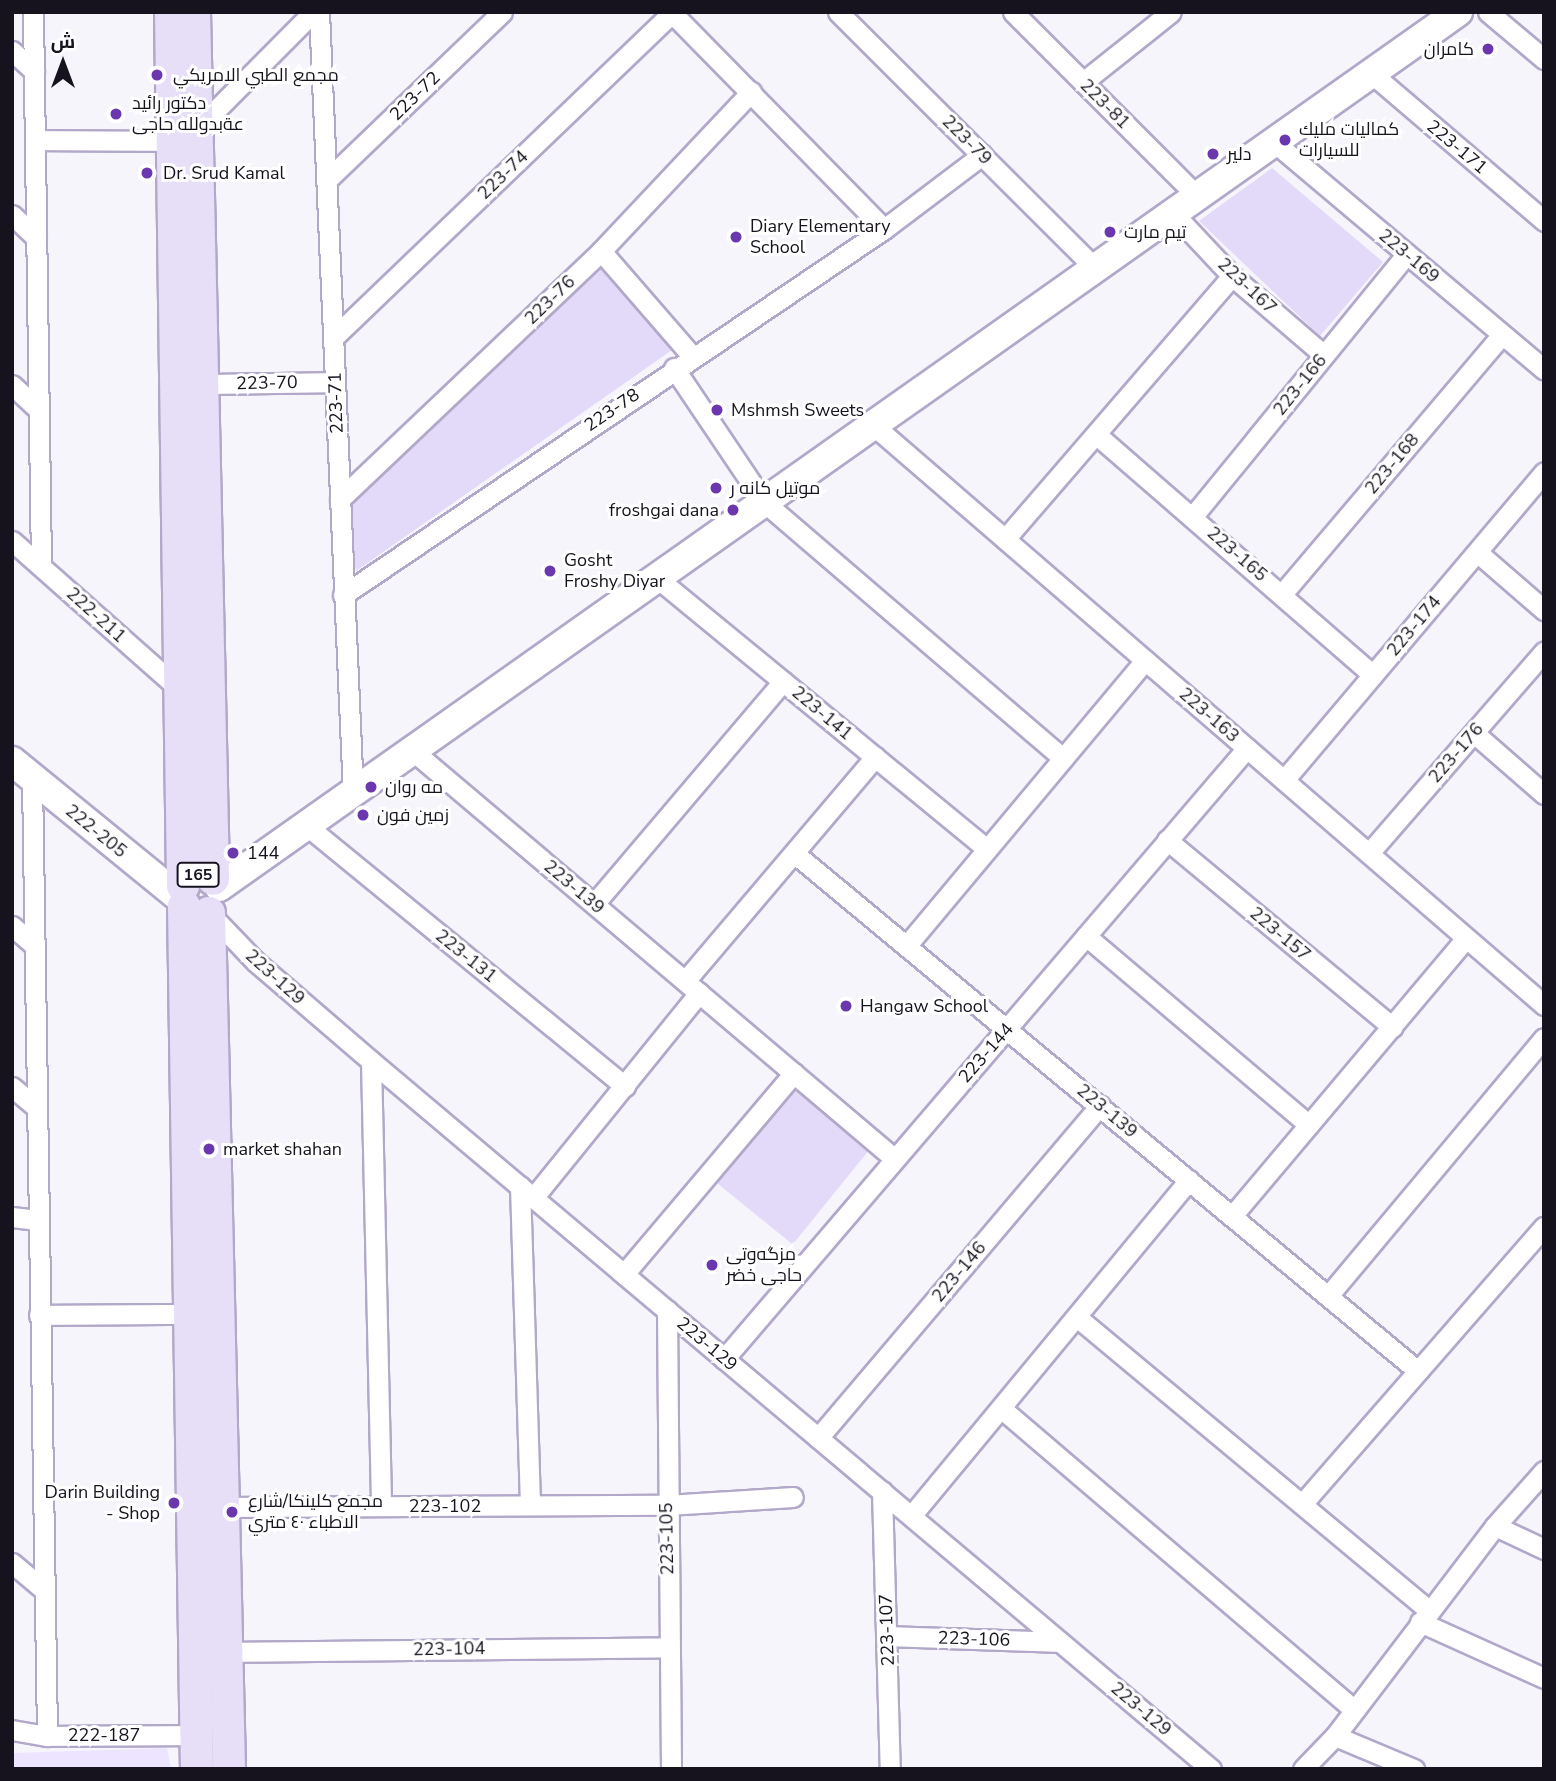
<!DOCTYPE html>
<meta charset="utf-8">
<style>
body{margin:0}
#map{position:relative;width:1556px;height:1781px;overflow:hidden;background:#f7f5fc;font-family:"Nunito Sans",Cairo,sans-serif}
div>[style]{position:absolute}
.built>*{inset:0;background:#ede5ff}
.green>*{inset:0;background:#e3daf9;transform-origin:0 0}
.roads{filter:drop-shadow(2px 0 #b2a8c9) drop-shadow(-2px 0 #b2a8c9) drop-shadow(0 2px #b2a8c9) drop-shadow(0 -2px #b2a8c9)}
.street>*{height:19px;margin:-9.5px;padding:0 9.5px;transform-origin:9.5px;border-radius:9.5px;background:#fff}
.secondary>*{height:28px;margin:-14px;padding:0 14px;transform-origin:14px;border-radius:14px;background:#fff}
.primary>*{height:32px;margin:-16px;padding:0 16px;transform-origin:16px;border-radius:16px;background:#e7dff8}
.dots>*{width:19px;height:19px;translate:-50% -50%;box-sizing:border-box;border:4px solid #fff;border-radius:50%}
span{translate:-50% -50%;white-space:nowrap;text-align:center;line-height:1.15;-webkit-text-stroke:6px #fff;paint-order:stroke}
.shield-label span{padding:2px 5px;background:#fff;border:2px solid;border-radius:5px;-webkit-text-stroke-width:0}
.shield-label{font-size:16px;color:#16121e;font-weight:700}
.poi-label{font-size:18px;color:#16121e}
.right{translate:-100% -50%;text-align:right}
.left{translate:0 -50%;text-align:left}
.street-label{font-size:18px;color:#16121e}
.frame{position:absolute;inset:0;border:14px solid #16121e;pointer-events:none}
.north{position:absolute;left:28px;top:28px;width:70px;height:70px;-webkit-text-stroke:5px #fff;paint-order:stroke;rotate:0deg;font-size:19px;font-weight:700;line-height:28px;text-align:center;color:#16121e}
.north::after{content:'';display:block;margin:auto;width:24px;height:32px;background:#16121e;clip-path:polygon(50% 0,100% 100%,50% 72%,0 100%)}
</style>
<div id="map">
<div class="built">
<div style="clip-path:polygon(167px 1748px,171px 1769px,12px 1769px,12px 1753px)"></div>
</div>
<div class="green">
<div style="clip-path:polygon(1272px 168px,1383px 262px,1320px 336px,1199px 221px)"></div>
<div style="clip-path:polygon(596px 260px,675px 348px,356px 571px,340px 504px)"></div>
<div style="left:801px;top:1080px;width:97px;height:133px;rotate:39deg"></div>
</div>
<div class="roads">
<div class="street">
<div style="left:33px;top:12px;width:554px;rotate:89.17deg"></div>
<div style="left:319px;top:12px;width:782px;rotate:87.51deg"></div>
<div style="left:671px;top:12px;width:304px;rotate:45.5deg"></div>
<div style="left:838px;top:12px;width:363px;rotate:44.9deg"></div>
<div style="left:1013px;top:12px;width:260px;rotate:45deg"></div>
<div style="left:1488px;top:12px;width:73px;rotate:40deg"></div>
<div style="left:12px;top:51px;width:30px;rotate:42deg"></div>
<div style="left:1371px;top:73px;width:228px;rotate:40.5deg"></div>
<div style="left:1083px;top:82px;width:112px;rotate:-38.5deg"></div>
<div style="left:197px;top:129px;width:165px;rotate:-45.2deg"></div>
<div style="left:35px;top:140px;width:139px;rotate:0.4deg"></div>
<div style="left:1274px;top:142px;width:353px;rotate:40.1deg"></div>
<div style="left:328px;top:179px;width:241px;rotate:-43.8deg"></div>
<div style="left:1173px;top:213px;width:86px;rotate:46.9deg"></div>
<div style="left:1232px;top:276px;width:121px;rotate:40.7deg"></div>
<div style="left:12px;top:215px;width:33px;rotate:43deg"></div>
<div style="left:601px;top:251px;width:139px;rotate:49.1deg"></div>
<div style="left:333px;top:338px;width:470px;rotate:-43.8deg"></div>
<div style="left:674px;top:368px;width:161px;rotate:56.1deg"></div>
<div style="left:764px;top:502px;width:394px;rotate:40.6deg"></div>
<div style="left:199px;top:384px;width:136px;rotate:-0.8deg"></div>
<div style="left:12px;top:385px;width:35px;rotate:43deg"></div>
<div style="left:873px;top:425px;width:887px;rotate:40.84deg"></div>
<div style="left:1098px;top:436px;width:364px;rotate:41deg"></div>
<div style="left:340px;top:499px;width:360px;rotate:-43.5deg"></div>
<div style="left:601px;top:251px;width:219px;rotate:-46.7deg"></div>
<div style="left:1193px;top:516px;width:338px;rotate:-50.8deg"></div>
<div style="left:1005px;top:539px;width:347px;rotate:-49.2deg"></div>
<div style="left:12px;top:541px;width:223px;rotate:41.5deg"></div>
<div style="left:1477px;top:552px;width:89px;rotate:40.9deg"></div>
<div style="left:657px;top:578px;width:427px;rotate:39.4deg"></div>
<div style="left:1282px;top:594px;width:340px;rotate:-49.7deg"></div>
<div style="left:343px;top:595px;width:653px;rotate:-34.08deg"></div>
<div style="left:884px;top:229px;width:123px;rotate:-37.1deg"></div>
<div style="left:1474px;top:733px;width:93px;rotate:41.1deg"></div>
<div style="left:413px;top:751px;width:631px;rotate:40.25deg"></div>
<div style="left:32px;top:779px;width:957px;rotate:89.1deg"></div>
<div style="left:1284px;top:780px;width:403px;rotate:-49.8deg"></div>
<div style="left:307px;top:826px;width:411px;rotate:39.3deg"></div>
<div style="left:1167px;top:840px;width:293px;rotate:39.7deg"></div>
<div style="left:794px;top:853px;width:811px;rotate:39.7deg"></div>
<div style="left:1369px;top:853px;width:267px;rotate:-49deg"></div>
<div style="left:594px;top:904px;width:292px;rotate:-49.7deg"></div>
<div style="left:209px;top:913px;width:68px;rotate:46.2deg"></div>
<div style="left:256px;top:962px;width:152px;rotate:40.7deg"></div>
<div style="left:371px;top:1061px;width:1099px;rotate:40.13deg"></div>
<div style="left:12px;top:926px;width:30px;rotate:41deg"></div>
<div style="left:1086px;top:936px;width:292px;rotate:40.3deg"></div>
<div style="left:907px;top:945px;width:371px;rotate:-50.1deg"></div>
<div style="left:685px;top:981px;width:294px;rotate:-49.7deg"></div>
<div style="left:371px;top:1061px;width:445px;rotate:88.7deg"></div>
<div style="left:12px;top:1087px;width:30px;rotate:40deg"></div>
<div style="left:520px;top:1186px;width:319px;rotate:88.2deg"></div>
<div style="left:533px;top:1198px;width:264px;rotate:-51deg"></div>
<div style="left:1232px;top:1216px;width:363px;rotate:-49.9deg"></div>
<div style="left:12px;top:1217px;width:25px;rotate:7deg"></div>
<div style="left:624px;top:1274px;width:263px;rotate:-49.8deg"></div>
<div style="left:1328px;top:1296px;width:336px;rotate:-50.1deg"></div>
<div style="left:667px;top:1310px;width:459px;rotate:89.5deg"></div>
<div style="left:39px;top:1315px;width:152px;rotate:-0.4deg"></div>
<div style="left:1078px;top:1318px;width:457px;rotate:39.8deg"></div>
<div style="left:724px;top:1359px;width:804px;rotate:-49.44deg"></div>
<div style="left:1002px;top:1409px;width:460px;rotate:40.5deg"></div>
<div style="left:818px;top:1438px;width:436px;rotate:-49.7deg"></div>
<div style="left:882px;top:1491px;width:278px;rotate:88.4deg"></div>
<div style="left:1302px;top:1504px;width:368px;rotate:-48.9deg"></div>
<div style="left:223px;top:1507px;width:444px;rotate:-0.3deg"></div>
<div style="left:667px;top:1505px;width:126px;rotate:-3.6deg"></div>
<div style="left:911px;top:1516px;width:436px;rotate:-50.4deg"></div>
<div style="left:1495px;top:1526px;width:54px;rotate:25.1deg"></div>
<div style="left:12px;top:1563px;width:40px;rotate:40deg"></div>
<div style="left:1420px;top:1622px;width:136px;rotate:24.3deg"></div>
<div style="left:888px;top:1636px;width:172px;rotate:2deg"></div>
<div style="left:228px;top:1652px;width:441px;rotate:-0.6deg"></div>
<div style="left:12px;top:1730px;width:36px;rotate:10deg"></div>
<div style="left:47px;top:1736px;width:149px;rotate:-0.4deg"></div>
<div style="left:1335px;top:1736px;width:86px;rotate:22.7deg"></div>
<div style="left:1303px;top:1769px;width:46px;rotate:-45.9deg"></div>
<div style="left:1335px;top:1736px;width:264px;rotate:-52.7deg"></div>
<div style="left:1495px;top:1526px;width:74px;rotate:-48.3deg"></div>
</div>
<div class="secondary">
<div style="left:12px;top:761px;width:218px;rotate:39.2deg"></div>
<div style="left:219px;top:887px;width:1517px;rotate:-35.23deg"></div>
</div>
<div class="primary">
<div style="left:171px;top:12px;width:874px;rotate:89.21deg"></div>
<div style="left:194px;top:12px;width:867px;rotate:88.74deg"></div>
<div style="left:184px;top:906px;width:863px;rotate:89.14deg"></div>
<div style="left:209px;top:913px;width:856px;rotate:88.66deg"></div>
</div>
</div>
<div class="dots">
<div style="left:1488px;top:49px;background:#6b37ae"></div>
<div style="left:157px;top:75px;background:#6b37ae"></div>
<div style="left:116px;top:114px;background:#6b37ae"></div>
<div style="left:1285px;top:140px;background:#6b37ae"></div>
<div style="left:1213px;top:154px;background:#6b37ae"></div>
<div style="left:147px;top:173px;background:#6b37ae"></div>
<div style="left:1110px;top:232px;background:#6b37ae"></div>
<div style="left:736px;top:237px;background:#6b37ae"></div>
<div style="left:717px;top:410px;background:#6b37ae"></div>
<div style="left:716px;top:488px;background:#6b37ae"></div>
<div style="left:733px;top:510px;background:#6b37ae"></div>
<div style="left:550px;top:571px;background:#6b37ae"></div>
<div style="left:371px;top:787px;background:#6b37ae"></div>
<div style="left:363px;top:815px;background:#6b37ae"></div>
<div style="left:233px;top:853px;background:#6b37ae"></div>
<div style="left:846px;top:1006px;background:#6b37ae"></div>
<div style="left:209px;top:1149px;background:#6b37ae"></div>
<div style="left:712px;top:1265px;background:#6b37ae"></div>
<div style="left:174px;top:1503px;background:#6b37ae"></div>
<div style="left:232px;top:1512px;background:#6b37ae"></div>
</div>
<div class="shield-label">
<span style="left:198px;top:875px">165</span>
</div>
<div class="poi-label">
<span class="right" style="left:1474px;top:49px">كامران</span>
<span class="left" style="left:173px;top:75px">مجمع الطبي الامريكي</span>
<span class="left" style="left:132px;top:114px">دكتور رائيد<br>عةبدولله حاجى</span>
<span class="left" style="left:1299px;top:140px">كماليات مليك<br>للسيارات</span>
<span class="left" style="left:1227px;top:154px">دلير</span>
<span class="left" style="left:163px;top:173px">Dr. Srud Kamal</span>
<span class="left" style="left:750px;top:237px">Diary Elementary<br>School</span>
<span class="left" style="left:1124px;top:232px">تیم مارت</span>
<span class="left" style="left:731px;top:410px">Mshmsh Sweets</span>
<span class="left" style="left:730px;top:488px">موتيل كانه ر</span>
<span class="right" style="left:719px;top:510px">froshgai dana</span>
<span class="left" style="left:564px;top:571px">Gosht<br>Froshy Diyar</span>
<span class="left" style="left:385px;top:787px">مه روان</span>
<span class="left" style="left:377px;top:815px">زمين فون</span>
<span class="left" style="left:247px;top:853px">144</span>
<span class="left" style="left:860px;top:1006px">Hangaw School</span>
<span class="left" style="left:223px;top:1149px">market shahan</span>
<span class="left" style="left:726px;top:1265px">مزگه‌وتی<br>حاجی خضر</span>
<span class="right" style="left:160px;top:1503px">Darin Building<br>- Shop</span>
<span class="left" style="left:248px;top:1512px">مجمع كلينكا/شارع<br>الاطباء ٤٠ متري</span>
</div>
<div class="street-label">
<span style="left:415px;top:96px;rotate:-44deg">223-72</span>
<span style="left:1105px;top:104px;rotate:45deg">223-81</span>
<span style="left:967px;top:140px;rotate:45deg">223-79</span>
<span style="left:1457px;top:147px;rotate:40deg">223-171</span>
<span style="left:503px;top:175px;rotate:-44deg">223-74</span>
<span style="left:1409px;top:256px;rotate:40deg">223-169</span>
<span style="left:1247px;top:286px;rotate:43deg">223-167</span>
<span style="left:550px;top:300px;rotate:-44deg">223-76</span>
<span style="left:267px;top:383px;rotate:-1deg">223-70</span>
<span style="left:1300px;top:385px;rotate:-51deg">223-166</span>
<span style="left:336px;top:403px;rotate:-92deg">223-71</span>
<span style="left:612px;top:410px;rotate:-34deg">223-78</span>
<span style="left:1392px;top:464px;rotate:-50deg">223-168</span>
<span style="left:1237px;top:554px;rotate:41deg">223-165</span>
<span style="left:96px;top:615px;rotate:42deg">222-211</span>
<span style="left:1414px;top:626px;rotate:-50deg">223-174</span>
<span style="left:822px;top:713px;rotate:40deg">223-141</span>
<span style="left:1209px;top:715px;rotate:41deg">223-163</span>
<span style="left:1456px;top:753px;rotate:-49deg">223-176</span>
<span style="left:96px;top:831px;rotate:39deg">222-205</span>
<span style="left:574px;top:887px;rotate:40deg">223-139</span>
<span style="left:1280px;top:934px;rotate:40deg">223-157</span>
<span style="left:466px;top:956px;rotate:39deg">223-131</span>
<span style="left:275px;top:977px;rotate:42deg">223-129</span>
<span style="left:986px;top:1053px;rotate:-49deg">223-144</span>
<span style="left:1107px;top:1111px;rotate:40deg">223-139</span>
<span style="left:959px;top:1272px;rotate:-50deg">223-146</span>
<span style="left:707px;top:1344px;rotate:40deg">223-129</span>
<span style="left:445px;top:1506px">223-102</span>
<span style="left:667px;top:1539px;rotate:-91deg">223-105</span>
<span style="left:887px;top:1630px;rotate:-92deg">223-107</span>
<span style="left:974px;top:1639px;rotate:2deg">223-106</span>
<span style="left:449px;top:1649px;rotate:-1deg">223-104</span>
<span style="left:1141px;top:1709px;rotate:40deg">223-129</span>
<span style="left:104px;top:1735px">222-187</span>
</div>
<div class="frame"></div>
<div class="north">ش</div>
</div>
